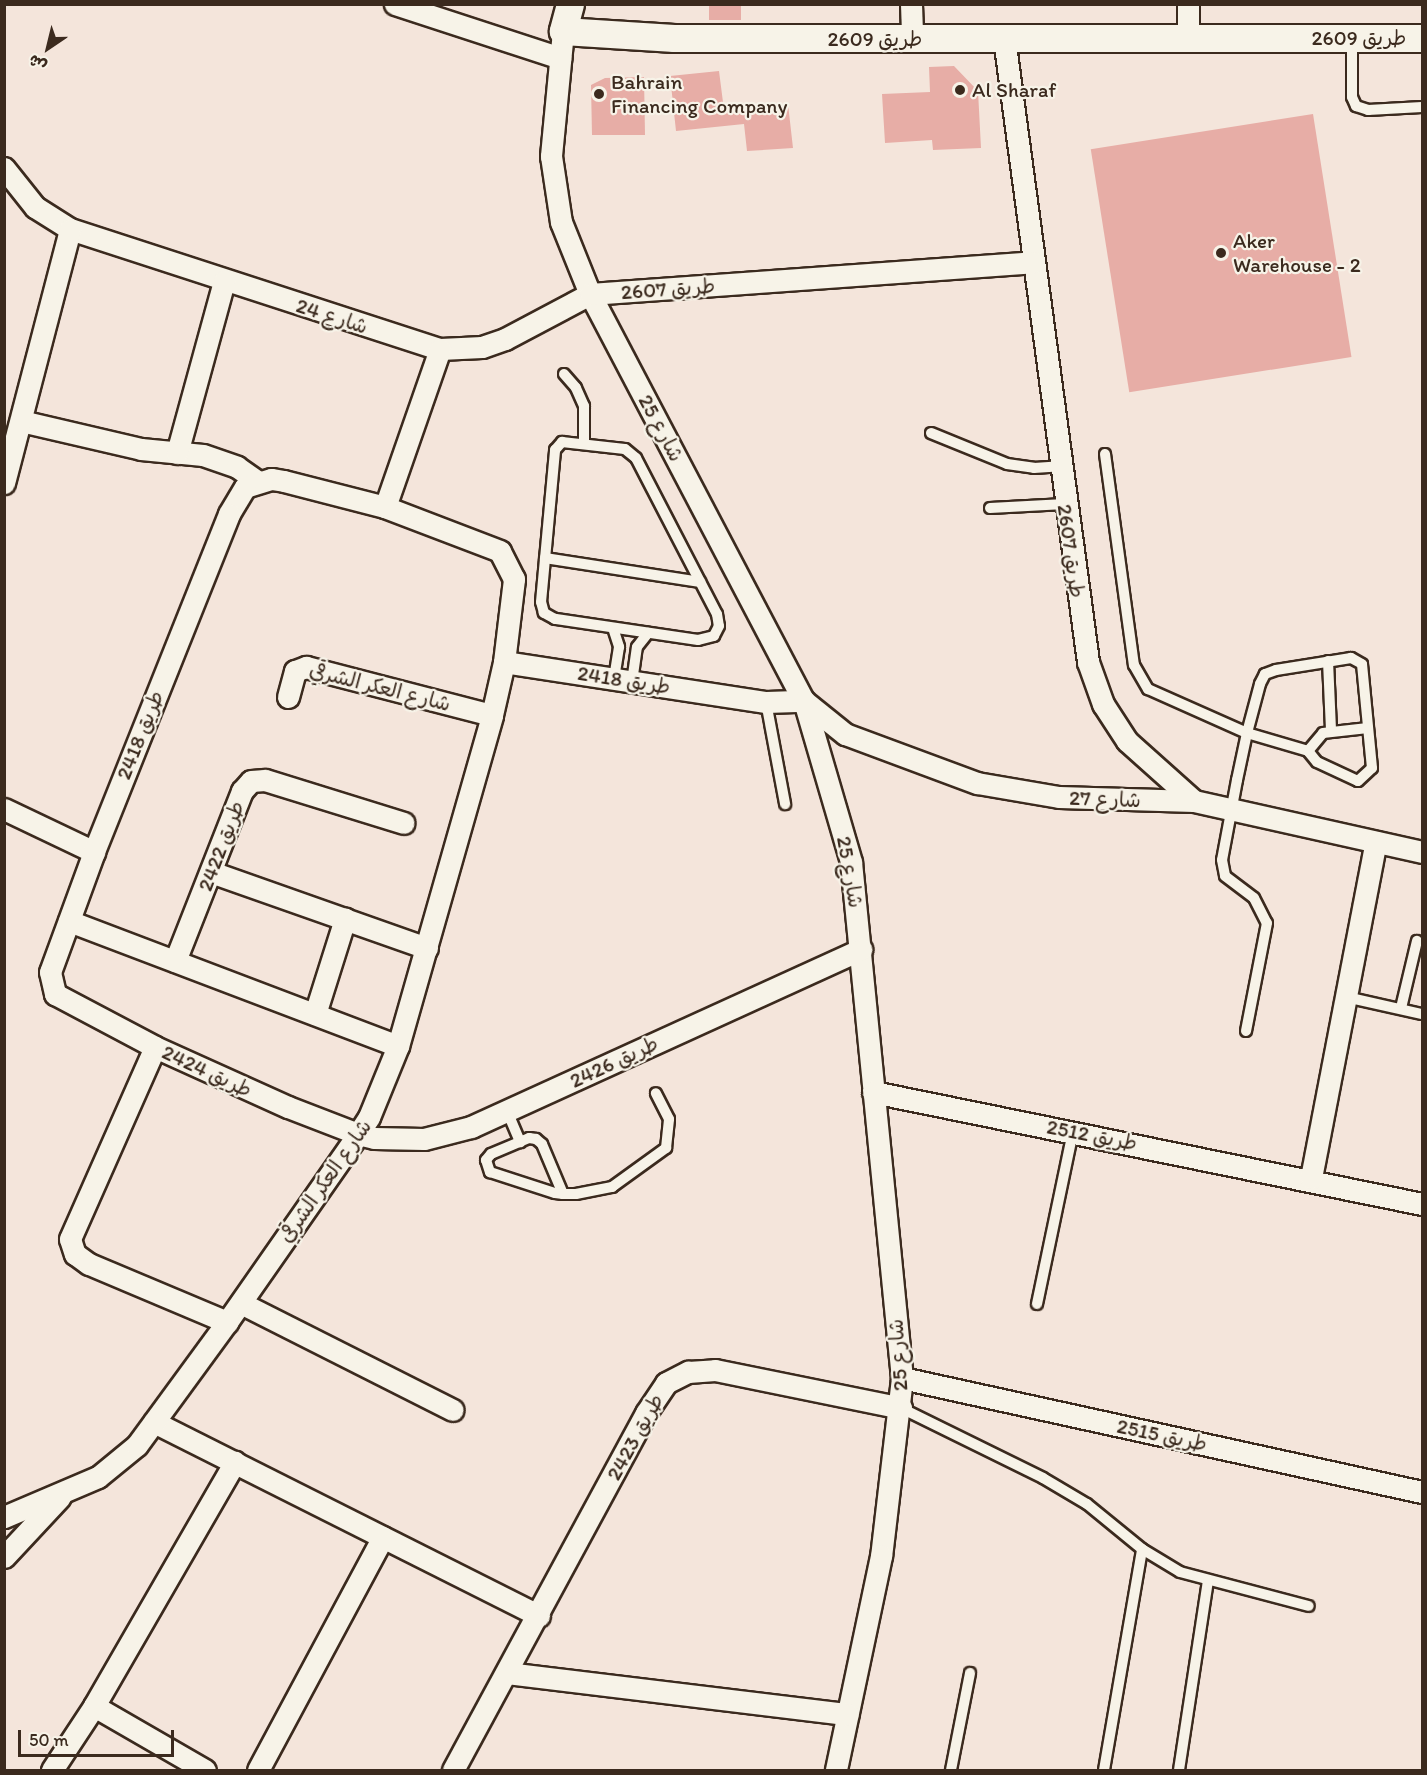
<!DOCTYPE html>
<meta charset="utf-8">
<style>
body{margin:0}
#map{position:relative;width:1427px;height:1775px;overflow:hidden;background:#f4e5db;font-family:Itim,"Playpen Sans Arabic",sans-serif}
div>[style]{position:absolute}
.building>*{inset:0;background:#e7ada6;transform-origin:0 0}
.roads{filter:drop-shadow(2px 0 #3b2a1e) drop-shadow(-2px 0 #3b2a1e) drop-shadow(0 2px #3b2a1e) drop-shadow(0 -2px #3b2a1e)}
.service>*{height:10px;margin:-5px;padding:0 5px;transform-origin:5px;border-radius:5px;background:#f7f3e8}
.minor>*{height:21px;margin:-10.5px;padding:0 10.5px;transform-origin:10.5px;border-radius:10.5px;background:#f7f3e8}
.tertiary>*{height:27px;margin:-13.5px;padding:0 13.5px;transform-origin:13.5px;border-radius:13.5px;background:#f7f3e8}
.dots>*{width:16px;height:16px;translate:-50% -50%;box-sizing:border-box;border:3px solid #f7f3e8;border-radius:50%}
span{translate:-50% -50%;white-space:nowrap;text-align:center;line-height:1.15;-webkit-text-stroke:4.5px #f7f3e8;paint-order:stroke}
.street-label{font-size:21px;color:#3b2a1e}
.poi-label{font-size:21px;color:#3b2a1e}
.left{translate:0 -50%;text-align:left}
.frame{position:absolute;inset:0;border:6px solid #3b2a1e;pointer-events:none}
.north{position:absolute;left:18px;top:18px;width:60px;height:60px;-webkit-text-stroke:4px #f7f3e8;paint-order:stroke;rotate:215deg;font-size:16px;font-weight:700;line-height:24px;text-align:center;color:#3b2a1e}
.north::after{content:'';display:block;margin:auto;width:21px;height:27px;background:#3b2a1e;clip-path:polygon(50% 0,100% 100%,50% 72%,0 100%)}
.scale{position:absolute;left:18px;top:1730px;width:156px;height:27px;box-sizing:border-box;border:3px solid #3b2a1e;border-top:0;padding-left:8px;font-size:18px;line-height:21px;white-space:nowrap;color:#3b2a1e;-webkit-text-stroke:4px #f7f3e8;paint-order:stroke}
</style>
<div id="map">
<div class="building">
<div style="left:709px;top:4px;width:32px;height:16px"></div>
<div style="clip-path:polygon(954px 66px,978px 91px,981px 148px,933px 150px,932px 140px,885px 143px,882px 94px,930px 92px,929px 67px)"></div>
<div style="clip-path:polygon(719px 71px,724px 110px,788px 104px,793px 148px,747px 151px,744px 124px,676px 131px,670px 76px)"></div>
<div style="clip-path:polygon(644px 77px,645px 135px,592px 135px,591px 85px,605px 78px)"></div>
<div style="left:1313px;top:114px;width:246px;height:225px;rotate:81deg"></div>
</div>
<div class="roads">
<div class="service">
<div style="left:1352px;top:38px;width:59px;rotate:90deg"></div>
<div style="left:1352px;top:97px;width:10px;rotate:66deg"></div>
<div style="left:1356px;top:106px;width:13px;rotate:18deg"></div>
<div style="left:1368px;top:110px;width:54px;rotate:-3.2deg"></div>
<div style="left:564px;top:374px;width:18px;rotate:49deg"></div>
<div style="left:576px;top:388px;width:20px;rotate:66deg"></div>
<div style="left:584px;top:406px;width:38px;rotate:90deg"></div>
<div style="left:931px;top:433px;width:82px;rotate:22.2deg"></div>
<div style="left:1007px;top:464px;width:27px;rotate:8deg"></div>
<div style="left:1034px;top:468px;width:26px;rotate:-4deg"></div>
<div style="left:562px;top:442px;width:63px;rotate:6.3deg"></div>
<div style="left:625px;top:449px;width:14px;rotate:39deg"></div>
<div style="left:636px;top:458px;width:176px;rotate:62.6deg"></div>
<div style="left:717px;top:614px;width:12px;rotate:81deg"></div>
<div style="left:719px;top:626px;width:11px;rotate:117deg"></div>
<div style="left:714px;top:636px;width:16px;rotate:166deg"></div>
<div style="left:698px;top:640px;width:145px;rotate:-171.6deg"></div>
<div style="left:555px;top:619px;width:13px;rotate:-151deg"></div>
<div style="left:544px;top:613px;width:11px;rotate:-105deg"></div>
<div style="left:541px;top:602px;width:153px;rotate:-84.7deg"></div>
<div style="left:555px;top:450px;width:11px;rotate:-49deg"></div>
<div style="left:1105px;top:454px;width:213px;rotate:82.2deg"></div>
<div style="left:1134px;top:665px;width:28px;rotate:60deg"></div>
<div style="left:1148px;top:689px;width:108px;rotate:24deg"></div>
<div style="left:1247px;top:733px;width:64px;rotate:16.4deg"></div>
<div style="left:1308px;top:751px;width:14px;rotate:51deg"></div>
<div style="left:1317px;top:762px;width:45px;rotate:24.9deg"></div>
<div style="left:1358px;top:781px;width:19px;rotate:-43deg"></div>
<div style="left:1372px;top:768px;width:104px;rotate:-95.5deg"></div>
<div style="left:1362px;top:664px;width:13px;rotate:-151deg"></div>
<div style="left:1351px;top:658px;width:76px;rotate:170.9deg"></div>
<div style="left:1276px;top:670px;width:12px;rotate:160deg"></div>
<div style="left:1265px;top:674px;width:11px;rotate:117deg"></div>
<div style="left:1260px;top:684px;width:51px;rotate:104.9deg"></div>
<div style="left:1247px;top:733px;width:48px;rotate:102deg"></div>
<div style="left:1237px;top:780px;width:81px;rotate:100.6deg"></div>
<div style="left:1222px;top:860px;width:16px;rotate:79deg"></div>
<div style="left:1225px;top:876px;width:36px;rotate:37deg"></div>
<div style="left:1254px;top:898px;width:28px;rotate:63deg"></div>
<div style="left:1267px;top:923px;width:110px;rotate:101deg"></div>
<div style="left:990px;top:508px;width:75px;rotate:-3.1deg"></div>
<div style="left:545px;top:558px;width:157px;rotate:8.8deg"></div>
<div style="left:613px;top:628px;width:20px;rotate:72deg"></div>
<div style="left:619px;top:647px;width:32px;rotate:99deg"></div>
<div style="left:1328px;top:661px;width:70px;rotate:87.5deg"></div>
<div style="left:632px;top:682px;width:35px;rotate:-82deg"></div>
<div style="left:637px;top:647px;width:18px;rotate:-52deg"></div>
<div style="left:766px;top:702px;width:104px;rotate:79.4deg"></div>
<div style="left:1308px;top:751px;width:23px;rotate:-50deg"></div>
<div style="left:1323px;top:733px;width:45px;rotate:-6.3deg"></div>
<div style="left:1346px;top:997px;width:78px;rotate:12.6deg"></div>
<div style="left:1401px;top:1008px;width:69px;rotate:-76.6deg"></div>
<div style="left:507px;top:1111px;width:34px;rotate:67deg"></div>
<div style="left:563px;top:1194px;width:54px;rotate:-112.8deg"></div>
<div style="left:542px;top:1144px;width:8px;rotate:-140deg"></div>
<div style="left:536px;top:1139px;width:7px;rotate:-172deg"></div>
<div style="left:529px;top:1138px;width:41px;rotate:157.2deg"></div>
<div style="left:491px;top:1154px;width:8px;rotate:130deg"></div>
<div style="left:486px;top:1160px;width:13px;rotate:72deg"></div>
<div style="left:490px;top:1172px;width:68px;rotate:17.9deg"></div>
<div style="left:555px;top:1193px;width:8px;rotate:7deg"></div>
<div style="left:563px;top:1194px;width:13px"></div>
<div style="left:576px;top:1194px;width:37px;rotate:-11deg"></div>
<div style="left:612px;top:1187px;width:67px;rotate:-35.8deg"></div>
<div style="left:666px;top:1148px;width:29px;rotate:-84deg"></div>
<div style="left:669px;top:1119px;width:29px;rotate:-117deg"></div>
<div style="left:1037px;top:1304px;width:176px;rotate:-78.2deg"></div>
<div style="left:901px;top:1408px;width:158px;rotate:26.2deg"></div>
<div style="left:1043px;top:1478px;width:51px;rotate:30.6deg"></div>
<div style="left:1087px;top:1504px;width:71px;rotate:39.3deg"></div>
<div style="left:1142px;top:1549px;width:44px;rotate:31.2deg"></div>
<div style="left:1180px;top:1572px;width:133px;rotate:14.8deg"></div>
<div style="left:951px;top:1770px;width:99px;rotate:-78.9deg"></div>
<div style="left:1104px;top:1770px;width:224px;rotate:-80.2deg"></div>
<div style="left:1179px;top:1770px;width:191px;rotate:-81.3deg"></div>
</div>
<div class="minor">
<div style="left:395px;top:4px;width:174px;rotate:18.1deg"></div>
<div style="left:911px;top:4px;width:35px;rotate:88deg"></div>
<div style="left:563px;top:31px;width:126px;rotate:95.5deg"></div>
<div style="left:551px;top:156px;width:67px;rotate:81.4deg"></div>
<div style="left:561px;top:222px;width:78px;rotate:68.1deg"></div>
<div style="left:590px;top:294px;width:460px;rotate:62.3deg"></div>
<div style="left:804px;top:701px;width:168px;rotate:73.7deg"></div>
<div style="left:851px;top:862px;width:519px;rotate:84.36deg"></div>
<div style="left:902px;top:1378px;width:179px;rotate:96.7deg"></div>
<div style="left:881px;top:1556px;width:219px;rotate:101.9deg"></div>
<div style="left:1004px;top:38px;width:630px;rotate:82.33deg"></div>
<div style="left:1088px;top:662px;width:45px;rotate:70.3deg"></div>
<div style="left:1103px;top:704px;width:44px;rotate:57deg"></div>
<div style="left:1127px;top:741px;width:90px;rotate:41.8deg"></div>
<div style="left:1188px;top:38px;width:34px;rotate:-90deg"></div>
<div style="left:4px;top:168px;width:50px;rotate:51.5deg"></div>
<div style="left:35px;top:207px;width:41px;rotate:32.2deg"></div>
<div style="left:70px;top:229px;width:389px;rotate:18deg"></div>
<div style="left:440px;top:349px;width:42px;rotate:-2.7deg"></div>
<div style="left:482px;top:347px;width:24px;rotate:-19deg"></div>
<div style="left:505px;top:339px;width:96px;rotate:-27.9deg"></div>
<div style="left:590px;top:294px;width:444px;rotate:-4.1deg"></div>
<div style="left:21px;top:421px;width:123px;rotate:13.1deg"></div>
<div style="left:141px;top:449px;width:62px;rotate:5.5deg"></div>
<div style="left:203px;top:455px;width:36px;rotate:19deg"></div>
<div style="left:237px;top:467px;width:24px;rotate:35deg"></div>
<div style="left:177px;top:453px;width:178px;rotate:-74.7deg"></div>
<div style="left:4px;top:483px;width:262px;rotate:-75.4deg"></div>
<div style="left:385px;top:507px;width:167px;rotate:-70.8deg"></div>
<div style="left:504px;top:662px;width:265px;rotate:8.7deg"></div>
<div style="left:766px;top:702px;width:38px;rotate:-2deg"></div>
<div style="left:804px;top:701px;width:53px;rotate:38.8deg"></div>
<div style="left:845px;top:734px;width:141px;rotate:20.4deg"></div>
<div style="left:977px;top:783px;width:83px;rotate:9.7deg"></div>
<div style="left:1059px;top:797px;width:135px;rotate:1.7deg"></div>
<div style="left:1194px;top:801px;width:234px;rotate:12.6deg"></div>
<div style="left:288px;top:697px;width:27px;rotate:-75deg"></div>
<div style="left:295px;top:671px;width:12px;rotate:-20deg"></div>
<div style="left:306px;top:667px;width:192px;rotate:14.5deg"></div>
<div style="left:4px;top:809px;width:100px;rotate:25.5deg"></div>
<div style="left:211px;top:872px;width:229px;rotate:19.4deg"></div>
<div style="left:69px;top:921px;width:352px;rotate:20.8deg"></div>
<div style="left:175px;top:961px;width:183px;rotate:-68.5deg"></div>
<div style="left:242px;top:791px;width:13px;rotate:-48deg"></div>
<div style="left:251px;top:781px;width:14px;rotate:-4deg"></div>
<div style="left:265px;top:780px;width:145px;rotate:17.2deg"></div>
<div style="left:315px;top:1014px;width:100px;rotate:-72.5deg"></div>
<div style="left:155px;top:1047px;width:210px;rotate:113.9deg"></div>
<div style="left:70px;top:1239px;width:16px;rotate:72deg"></div>
<div style="left:75px;top:1254px;width:17px;rotate:36deg"></div>
<div style="left:89px;top:1264px;width:150px;rotate:22.8deg"></div>
<div style="left:873px;top:1092px;width:560px;rotate:11.53deg"></div>
<div style="left:1311px;top:1178px;width:342px;rotate:-79.1deg"></div>
<div style="left:241px;top:1303px;width:237px;rotate:26.8deg"></div>
<div style="left:902px;top:1378px;width:532px;rotate:12.37deg"></div>
<div style="left:154px;top:1422px;width:431px;rotate:26.7deg"></div>
<div style="left:4px;top:1517px;width:102px;rotate:-23.1deg"></div>
<div style="left:98px;top:1477px;width:50px;rotate:-39.4deg"></div>
<div style="left:137px;top:1445px;width:152px;rotate:-53.8deg"></div>
<div style="left:227px;top:1322px;width:229px;rotate:-55.1deg"></div>
<div style="left:358px;top:1134px;width:20px;rotate:-57deg"></div>
<div style="left:369px;top:1117px;width:77px;rotate:-67.8deg"></div>
<div style="left:398px;top:1046px;width:344px;rotate:-74.1deg"></div>
<div style="left:492px;top:715px;width:54px;rotate:-77.2deg"></div>
<div style="left:504px;top:662px;width:84px;rotate:-83.1deg"></div>
<div style="left:514px;top:579px;width:31px;rotate:-117deg"></div>
<div style="left:500px;top:551px;width:123px;rotate:-159.1deg"></div>
<div style="left:385px;top:507px;width:104px;rotate:-165.6deg"></div>
<div style="left:284px;top:481px;width:13px;rotate:-171deg"></div>
<div style="left:271px;top:479px;width:27px;rotate:163deg"></div>
<div style="left:245px;top:487px;width:31px;rotate:121deg"></div>
<div style="left:229px;top:514px;width:364px;rotate:111.8deg"></div>
<div style="left:94px;top:852px;width:128px;rotate:110.1deg"></div>
<div style="left:50px;top:972px;width:23px;rotate:77deg"></div>
<div style="left:55px;top:994px;width:113px;rotate:27.9deg"></div>
<div style="left:155px;top:1047px;width:146px;rotate:24.3deg"></div>
<div style="left:288px;top:1107px;width:75px;rotate:21.1deg"></div>
<div style="left:358px;top:1134px;width:16px;rotate:14deg"></div>
<div style="left:374px;top:1138px;width:50px;rotate:1.1deg"></div>
<div style="left:424px;top:1139px;width:49px;rotate:-14.3deg"></div>
<div style="left:471px;top:1127px;width:429px;rotate:-24.5deg"></div>
<div style="left:4px;top:1557px;width:82px;rotate:-47deg"></div>
<div style="left:507px;top:1673px;width:343px;rotate:6.9deg"></div>
<div style="left:94px;top:1706px;width:128px;rotate:30deg"></div>
<div style="left:52px;top:1770px;width:77px;rotate:-56.7deg"></div>
<div style="left:94px;top:1706px;width:282px;rotate:-60deg"></div>
<div style="left:258px;top:1770px;width:264px;rotate:-61.8deg"></div>
<div style="left:453px;top:1770px;width:406px;rotate:-61.6deg"></div>
<div style="left:646px;top:1413px;width:36px;rotate:-56deg"></div>
<div style="left:666px;top:1383px;width:25px;rotate:-27deg"></div>
<div style="left:688px;top:1372px;width:27px;rotate:-4deg"></div>
<div style="left:715px;top:1370px;width:190px;rotate:11.5deg"></div>
</div>
<div class="tertiary">
<div style="left:570px;top:4px;width:28px;rotate:105deg"></div>
<div style="left:563px;top:31px;width:111px;rotate:3.6deg"></div>
<div style="left:674px;top:38px;width:748px"></div>
</div>
</div>
<div class="dots">
<div style="left:960px;top:90px;background:#3b2a1e"></div>
<div style="left:599px;top:94px;background:#3b2a1e"></div>
<div style="left:1221px;top:253px;background:#3b2a1e"></div>
</div>
<div class="street-label">
<span style="left:1359px;top:38px">طريق 2609</span>
<span style="left:875px;top:39px">طريق 2609</span>
<span style="left:668px;top:289px;rotate:-4deg">طريق 2607</span>
<span style="left:332px;top:316px;rotate:18deg">شارع 24</span>
<span style="left:661px;top:428px;rotate:62deg">شارع 25</span>
<span style="left:1071px;top:551px;rotate:82deg">طريق 2607</span>
<span style="left:624px;top:680px;rotate:9deg">طريق 2418</span>
<span style="left:380px;top:687px;rotate:14deg">شارع العكر الشرقي</span>
<span style="left:140px;top:735px;rotate:-68deg">طريق 2418</span>
<span style="left:1105px;top:799px;rotate:2deg">شارع 27</span>
<span style="left:221px;top:846px;rotate:-69deg">طريق 2422</span>
<span style="left:850px;top:872px;rotate:80deg">شارع 25</span>
<span style="left:614px;top:1062px;rotate:-25deg">طريق 2426</span>
<span style="left:207px;top:1071px;rotate:25deg">طريق 2424</span>
<span style="left:1092px;top:1135px;rotate:11deg">طريق 2512</span>
<span style="left:325px;top:1181px;rotate:-55deg">شارع العكر الشرقي</span>
<span style="left:898px;top:1355px;rotate:-94deg">شارع 25</span>
<span style="left:1162px;top:1435px;rotate:12deg">طريق 2515</span>
<span style="left:635px;top:1437px;rotate:-61deg">طريق 2423</span>
</div>
<div class="poi-label">
<span class="left" style="left:611px;top:94px">Bahrain<br>Financing Company</span>
<span class="left" style="left:972px;top:90px">Al Sharaf</span>
<span class="left" style="left:1233px;top:253px">Aker<br>Warehouse - 2</span>
</div>
<div class="frame"></div>
<div class="north">ش</div>
<div class="scale">50 m</div>
</div>
